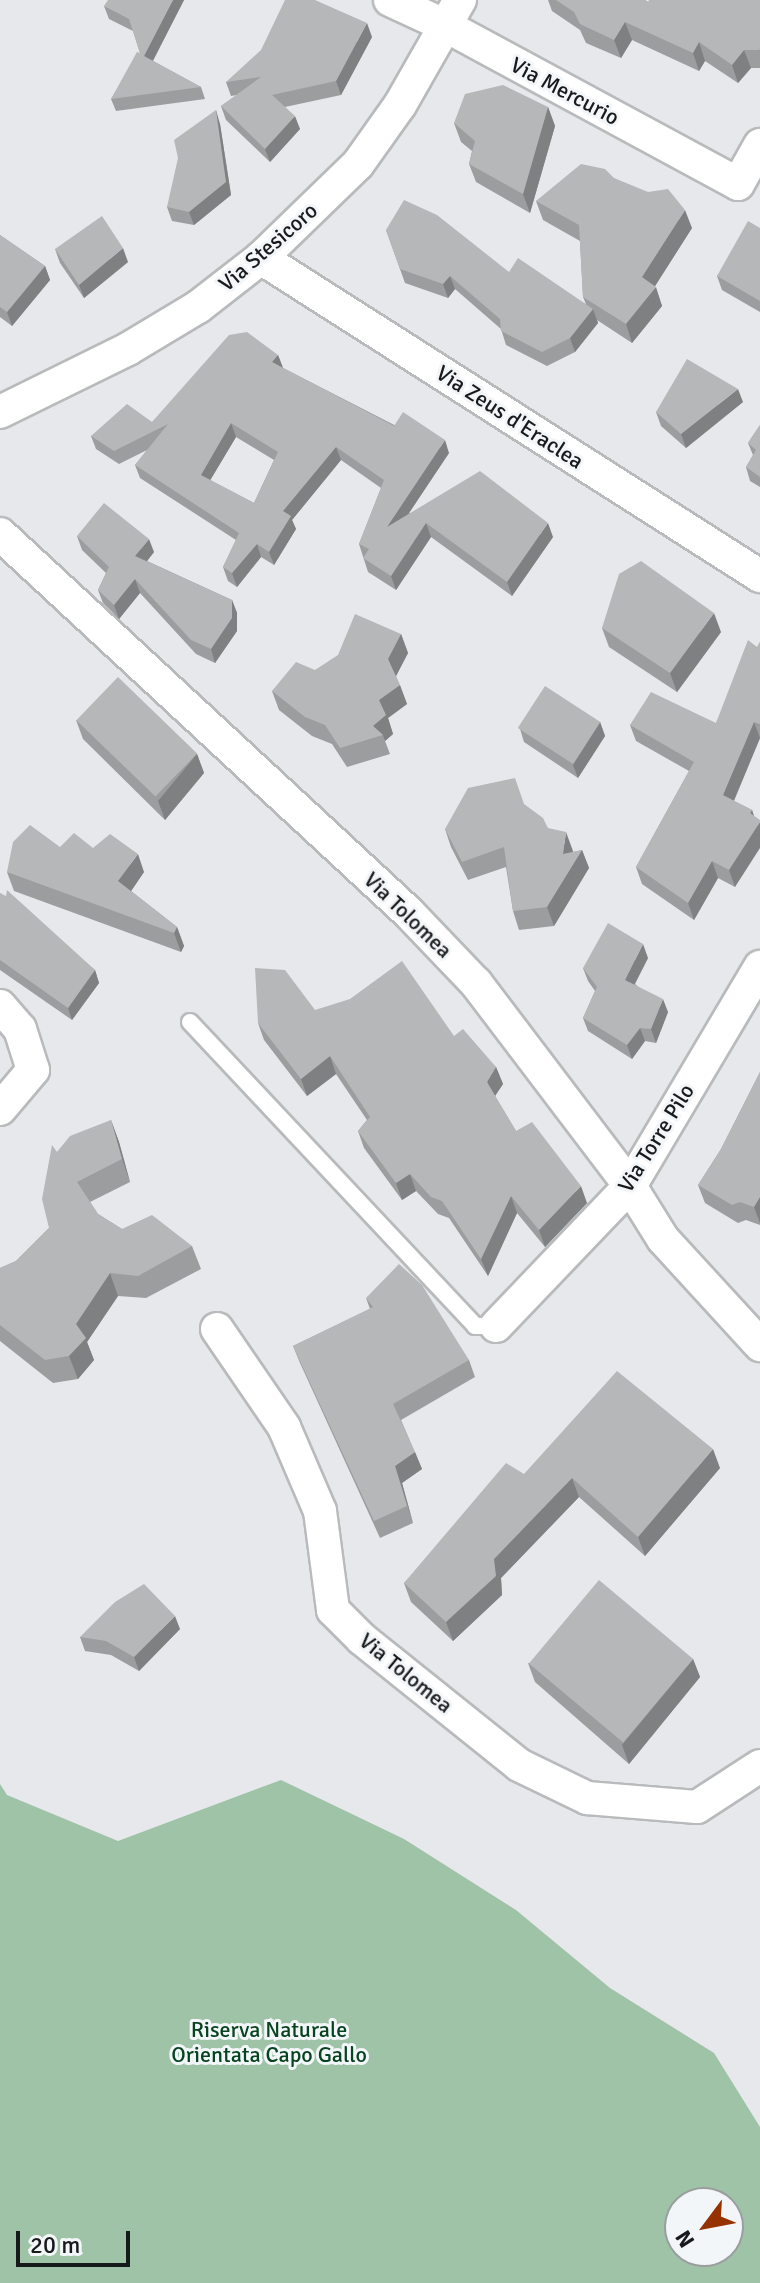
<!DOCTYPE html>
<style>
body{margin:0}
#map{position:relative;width:760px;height:2283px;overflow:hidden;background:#e6e8eb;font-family:Signika,sans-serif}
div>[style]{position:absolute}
.green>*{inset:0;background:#9fc3a6}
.roads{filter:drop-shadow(2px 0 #b8babc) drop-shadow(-2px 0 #b8babc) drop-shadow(0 2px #b8babc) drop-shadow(0 -2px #b8babc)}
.lane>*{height:16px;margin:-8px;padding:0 8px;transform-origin:8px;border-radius:8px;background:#fff}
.street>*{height:32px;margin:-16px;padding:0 16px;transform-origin:16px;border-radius:16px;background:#fff}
.wall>*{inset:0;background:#9c9d9f}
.shaded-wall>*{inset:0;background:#7f8082}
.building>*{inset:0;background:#b5b7b9;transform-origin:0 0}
span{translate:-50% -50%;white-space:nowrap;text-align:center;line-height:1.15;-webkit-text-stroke:6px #f3f6f8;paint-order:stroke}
.street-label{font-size:22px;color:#18191a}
.park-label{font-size:22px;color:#06431e}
.north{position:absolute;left:664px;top:2187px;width:80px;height:80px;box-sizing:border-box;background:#f3f6f8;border:2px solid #9b9e9f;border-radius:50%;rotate:238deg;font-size:22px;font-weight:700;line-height:32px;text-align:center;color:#18191a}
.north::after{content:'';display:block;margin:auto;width:28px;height:36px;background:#963100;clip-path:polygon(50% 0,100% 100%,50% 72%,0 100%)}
.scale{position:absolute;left:16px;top:2231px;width:114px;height:36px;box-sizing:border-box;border:4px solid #18191a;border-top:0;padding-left:10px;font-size:24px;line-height:28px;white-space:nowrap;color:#18191a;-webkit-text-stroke:6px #f3f6f8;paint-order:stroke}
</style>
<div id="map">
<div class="green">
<div style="clip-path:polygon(evenodd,281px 1780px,404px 1839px,516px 1910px,610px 1988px,714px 2053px,760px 2127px,760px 2283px,0 2283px,0 1784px,7px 1795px,118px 1841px,281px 1780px,728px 2203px,728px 2251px,680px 2251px,680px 2203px,728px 2203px)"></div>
</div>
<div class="roads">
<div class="lane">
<div style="left:190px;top:1022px;width:417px;rotate:46.8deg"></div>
<div style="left:475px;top:1326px;width:21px"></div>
</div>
<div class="street">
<div style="left:390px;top:0;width:62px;rotate:24.9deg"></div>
<div style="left:446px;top:26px;width:332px;rotate:28.4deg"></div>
<div style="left:738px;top:184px;width:45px;rotate:-60.6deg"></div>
<div style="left:261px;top:258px;width:592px;rotate:32.51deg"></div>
<div style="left:0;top:412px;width:143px;rotate:-26.2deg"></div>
<div style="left:128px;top:349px;width:82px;rotate:-31deg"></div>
<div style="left:198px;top:307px;width:80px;rotate:-37.9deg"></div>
<div style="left:261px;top:258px;width:135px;rotate:-44.1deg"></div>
<div style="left:358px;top:164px;width:72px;rotate:-54.6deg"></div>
<div style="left:400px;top:105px;width:121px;rotate:-60.3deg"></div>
<div style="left:0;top:534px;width:558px;rotate:42.82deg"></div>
<div style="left:409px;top:913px;width:97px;rotate:46.3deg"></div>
<div style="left:476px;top:983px;width:255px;rotate:52.8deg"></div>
<div style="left:630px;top:1186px;width:62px;rotate:58.1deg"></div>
<div style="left:663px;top:1239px;width:144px;rotate:47.5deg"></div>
<div style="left:0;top:1006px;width:30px;rotate:49deg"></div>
<div style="left:20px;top:1029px;width:43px;rotate:72.4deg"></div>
<div style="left:33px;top:1070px;width:51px;rotate:130.2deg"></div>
<div style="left:496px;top:1326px;width:194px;rotate:-46.3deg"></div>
<div style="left:630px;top:1186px;width:255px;rotate:-59.3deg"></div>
<div style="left:217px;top:1329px;width:119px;rotate:55.6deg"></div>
<div style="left:284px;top:1427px;width:91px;rotate:66.8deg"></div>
<div style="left:320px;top:1511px;width:100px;rotate:82.5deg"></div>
<div style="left:333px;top:1610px;width:41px;rotate:45deg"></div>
<div style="left:362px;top:1639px;width:201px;rotate:38.7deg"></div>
<div style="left:519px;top:1765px;width:76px;rotate:25.9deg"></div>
<div style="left:587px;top:1798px;width:110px;rotate:4.7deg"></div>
<div style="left:697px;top:1807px;width:75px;rotate:-33.1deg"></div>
</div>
</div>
<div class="wall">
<div style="clip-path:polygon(184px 0,153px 61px,201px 87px,205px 99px,116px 111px,111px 99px,140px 53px,133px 31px,109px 19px,104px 6px)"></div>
<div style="clip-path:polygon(548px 0,645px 0,648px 2px,760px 0,760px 68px,751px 68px,738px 83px,705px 61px,699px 71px,632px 40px,621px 58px,586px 43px,580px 30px,552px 11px)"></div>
<div style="clip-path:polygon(372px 37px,341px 95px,285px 107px,300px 129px,270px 162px,226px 120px,221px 106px,237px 95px,231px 96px,226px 82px)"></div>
<div style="clip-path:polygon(548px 107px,555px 126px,530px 213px,476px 182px,469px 164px,472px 151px,461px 142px,454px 123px)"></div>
<div style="clip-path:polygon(220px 124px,231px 195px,194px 225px,172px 221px,167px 207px)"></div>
<div style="clip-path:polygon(614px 178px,692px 228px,655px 286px,662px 306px,632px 343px,597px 320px,598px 323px,575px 352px,547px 366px,506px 345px,501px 329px,455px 289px,448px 298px,405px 283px,386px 230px,509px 272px,586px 304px,583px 297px,580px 241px,543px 220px,536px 201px)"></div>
<div style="clip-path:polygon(760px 228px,760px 312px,722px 290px,717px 276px)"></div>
<div style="clip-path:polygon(0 235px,45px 266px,50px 280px,12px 326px,0 317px)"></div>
<div style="clip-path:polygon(55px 249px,128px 262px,84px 298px,60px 263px)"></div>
<div style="clip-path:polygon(evenodd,278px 355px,283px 368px,449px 453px,409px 513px,553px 537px,512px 596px,431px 537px,396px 590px,368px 572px,359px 544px,381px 488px,341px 460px,292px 520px,296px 529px,274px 565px,261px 557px,237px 587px,228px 581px,223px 567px,236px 540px,140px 478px,135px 465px,147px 450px,119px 464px,96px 449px,91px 436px,152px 422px,278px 355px,236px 437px,274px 460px,254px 503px,210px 480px,236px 437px)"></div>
<div style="clip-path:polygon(743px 402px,686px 448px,661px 426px,656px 412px)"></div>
<div style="clip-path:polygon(760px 425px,760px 487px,750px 481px,746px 467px,753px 455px,748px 443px)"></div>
<div style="clip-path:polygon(77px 536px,154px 552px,147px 561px,232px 600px,237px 613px,237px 631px,215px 663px,196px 654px,140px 593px,119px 619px,103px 603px,98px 590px,106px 573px,82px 550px)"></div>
<div style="clip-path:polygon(602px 628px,721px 632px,677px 692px,609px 647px)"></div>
<div style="clip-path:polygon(401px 634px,408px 653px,396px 676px,407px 704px,388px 718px,393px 734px,385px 741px,390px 754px,347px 767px,332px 744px,312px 736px,279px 710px,272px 691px,315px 670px)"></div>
<div style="clip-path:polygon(760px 642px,760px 738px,734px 801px,752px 810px,754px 816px,735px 887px,718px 878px,694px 920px,642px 884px,636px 867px,689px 771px,636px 741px,630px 725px,716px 723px)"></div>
<div style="clip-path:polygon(76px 720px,197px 754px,204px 773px,165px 820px,83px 739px)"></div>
<div style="clip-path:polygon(600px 722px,605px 736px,578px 778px,524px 742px,520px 729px)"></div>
<div style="clip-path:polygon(548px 828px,573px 852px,582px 850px,589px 868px,554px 926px,519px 930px,513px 911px,506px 867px,468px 880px,451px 847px,445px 829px)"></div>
<div style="clip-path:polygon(60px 847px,93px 848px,144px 872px,131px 891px,177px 927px,184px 946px,181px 952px,14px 891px,7px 872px)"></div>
<div style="clip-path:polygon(0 893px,95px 970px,99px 983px,72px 1020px,0 970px)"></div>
<div style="clip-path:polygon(648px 958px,635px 984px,668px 1012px,656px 1043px,645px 1041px,632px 1059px,588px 1031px,583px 1018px,595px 991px,588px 981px,583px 968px)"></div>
<div style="clip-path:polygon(315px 1010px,454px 1036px,496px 1067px,503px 1084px,495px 1096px,516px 1131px,587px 1203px,545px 1247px,517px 1213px,488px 1276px,449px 1218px,438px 1214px,416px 1191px,402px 1200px,364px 1148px,358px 1131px,367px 1120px,336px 1074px,307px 1096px,264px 1040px,258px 1023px)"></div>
<div style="clip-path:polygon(760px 1072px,760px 1225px,746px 1220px,738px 1223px,705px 1203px,698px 1185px,721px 1149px)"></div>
<div style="clip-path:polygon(111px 1120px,119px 1142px,130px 1182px,90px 1202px,98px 1214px,122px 1229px,192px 1246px,201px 1269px,146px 1298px,118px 1296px,87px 1342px,94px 1360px,78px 1379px,53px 1383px,0 1341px,0 1268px,16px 1261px,49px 1228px,57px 1152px)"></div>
<div style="clip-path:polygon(366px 1298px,469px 1360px,475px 1377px,401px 1420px,422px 1469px,402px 1483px,413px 1523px,380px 1538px,300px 1363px,293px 1346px,370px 1309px)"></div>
<div style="clip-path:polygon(720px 1468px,645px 1556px,579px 1497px,501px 1578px,502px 1595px,453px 1641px,411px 1602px,404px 1583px,524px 1474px)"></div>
<div style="clip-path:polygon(180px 1629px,139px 1671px,111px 1655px,85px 1651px,80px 1637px)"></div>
<div style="clip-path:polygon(693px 1659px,700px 1677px,629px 1764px,535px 1682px,528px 1663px)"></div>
</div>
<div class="shaded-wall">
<div style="clip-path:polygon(173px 0,184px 0,149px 68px,144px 56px)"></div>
<div style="clip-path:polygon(625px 22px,632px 40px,621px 58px,614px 40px)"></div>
<div style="clip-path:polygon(367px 23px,372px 37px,341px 95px,336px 81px)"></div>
<div style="clip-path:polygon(699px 42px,705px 61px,699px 71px,693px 53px)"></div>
<div style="clip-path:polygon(744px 50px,751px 68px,738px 83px,732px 65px)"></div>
<div style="clip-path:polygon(548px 107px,555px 126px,530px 213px,523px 194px)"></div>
<div style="clip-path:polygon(216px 110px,220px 124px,231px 195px,194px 225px,189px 212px)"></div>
<div style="clip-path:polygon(295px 116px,300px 129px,270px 162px,265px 149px)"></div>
<div style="clip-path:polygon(685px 210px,692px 228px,650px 294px,656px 287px,662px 306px,632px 343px,626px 324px,642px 277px)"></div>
<div style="clip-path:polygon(123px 248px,128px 262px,84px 298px,79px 285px)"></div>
<div style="clip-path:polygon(45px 266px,50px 280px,12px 326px,7px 312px)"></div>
<div style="clip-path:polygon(450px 276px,455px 289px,448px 298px,443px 284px)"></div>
<div style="clip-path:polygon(593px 309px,598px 323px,575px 352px,570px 338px)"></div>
<div style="clip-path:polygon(278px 355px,283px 368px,272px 362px)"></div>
<div style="clip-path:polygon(738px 389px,743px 402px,686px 448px,681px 434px)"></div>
<div style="clip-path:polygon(231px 423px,236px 437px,205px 489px,201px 475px)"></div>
<div style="clip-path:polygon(445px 440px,449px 453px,391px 540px,387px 527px)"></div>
<div style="clip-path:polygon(336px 447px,341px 460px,292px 520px,296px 529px,274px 565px,269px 552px,283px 511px)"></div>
<div style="clip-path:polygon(426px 523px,431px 537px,396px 590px,391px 576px)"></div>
<div style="clip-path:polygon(548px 523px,553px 537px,512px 596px,507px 582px)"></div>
<div style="clip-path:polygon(149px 539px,154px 552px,140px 570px,135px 556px)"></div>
<div style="clip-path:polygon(257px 544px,261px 557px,237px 587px,232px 573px)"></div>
<div style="clip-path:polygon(135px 579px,140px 593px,119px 619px,114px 605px)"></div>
<div style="clip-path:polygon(232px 600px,237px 613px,237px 631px,215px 663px,211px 649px)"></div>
<div style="clip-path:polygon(714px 613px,721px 632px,677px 692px,670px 673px)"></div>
<div style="clip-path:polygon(401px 634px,408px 653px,395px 678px,388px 659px)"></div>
<div style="clip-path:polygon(400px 685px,407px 704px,388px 718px,393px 734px,385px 741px,383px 735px,373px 726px,379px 700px)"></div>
<div style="clip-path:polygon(600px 722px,605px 736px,578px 778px,573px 765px)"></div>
<div style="clip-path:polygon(754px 722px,760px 738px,729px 812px,723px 795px)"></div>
<div style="clip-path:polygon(197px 754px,204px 773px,165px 820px,158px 801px)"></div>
<div style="clip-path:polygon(752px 810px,757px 826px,760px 822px,760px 848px,735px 887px,729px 870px)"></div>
<div style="clip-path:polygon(566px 832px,573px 851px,570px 869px,582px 850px,589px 868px,554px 926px,547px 907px,563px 854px)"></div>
<div style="clip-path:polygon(138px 854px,144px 872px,125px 900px,118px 881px)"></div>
<div style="clip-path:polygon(712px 861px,718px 878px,694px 920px,688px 903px)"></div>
<div style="clip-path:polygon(177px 927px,184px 946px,181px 952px,174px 933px)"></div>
<div style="clip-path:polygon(643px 944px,648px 958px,630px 993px,625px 980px)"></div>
<div style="clip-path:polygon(95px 970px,99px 983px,72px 1020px,68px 1008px)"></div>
<div style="clip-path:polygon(663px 999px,668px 1012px,656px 1043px,651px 1029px)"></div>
<div style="clip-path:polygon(640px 1028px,645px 1041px,632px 1059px,627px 1045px)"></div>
<div style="clip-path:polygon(330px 1056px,336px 1074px,307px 1096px,301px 1079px)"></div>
<div style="clip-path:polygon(496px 1067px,503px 1084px,493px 1099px,487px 1082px)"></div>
<div style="clip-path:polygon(111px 1120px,119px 1142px,130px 1182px,122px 1159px)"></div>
<div style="clip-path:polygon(410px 1174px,416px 1191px,402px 1200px,396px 1183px)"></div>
<div style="clip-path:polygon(581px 1186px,587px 1203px,545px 1247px,539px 1230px)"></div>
<div style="clip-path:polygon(511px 1196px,517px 1213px,488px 1276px,481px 1259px)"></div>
<div style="clip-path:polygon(760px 1197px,760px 1223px,754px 1207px)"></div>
<div style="clip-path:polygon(110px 1273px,118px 1296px,87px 1342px,94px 1360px,78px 1379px,69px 1356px,76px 1324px)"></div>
<div style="clip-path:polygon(713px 1449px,720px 1468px,645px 1556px,638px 1537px)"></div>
<div style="clip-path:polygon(415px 1452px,422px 1469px,402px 1483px,413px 1523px,395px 1466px)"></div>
<div style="clip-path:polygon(572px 1478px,579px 1497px,501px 1578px,502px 1595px,453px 1641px,446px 1622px,494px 1559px)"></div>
<div style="clip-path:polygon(175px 1616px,180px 1629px,139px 1671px,134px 1657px)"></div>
<div style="clip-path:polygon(693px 1659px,700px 1677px,629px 1764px,622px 1745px)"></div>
</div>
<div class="building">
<div style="clip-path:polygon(108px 0,173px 0,144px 56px,201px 87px,111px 99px,137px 52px,140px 53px,129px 19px,104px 6px)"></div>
<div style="clip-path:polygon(285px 0,315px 0,367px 23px,336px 81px,272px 95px,295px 116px,265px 149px,221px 106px,261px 77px,226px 82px,261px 50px)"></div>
<div style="clip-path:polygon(556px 0,645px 0,648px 2px,649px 0,760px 0,760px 49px,759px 50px,744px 50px,732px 65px,699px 42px,693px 53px,625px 22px,614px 40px,580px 24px,574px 12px)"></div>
<div style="clip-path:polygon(503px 85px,548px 107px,523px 194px,469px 164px,475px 141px,454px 123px,465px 94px)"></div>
<div style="clip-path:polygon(216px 110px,226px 182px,189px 212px,167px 207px,178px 158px,174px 140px)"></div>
<div style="clip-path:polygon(581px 164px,605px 169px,614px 178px,648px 192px,668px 189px,685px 210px,642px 277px,656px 287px,626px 324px,583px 297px,579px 225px,536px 201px)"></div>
<div style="clip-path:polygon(404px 200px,437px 215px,509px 272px,518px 258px,593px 309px,570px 338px,542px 352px,501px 331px,500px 319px,450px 276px,443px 284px,400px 269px,386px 230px)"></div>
<div style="clip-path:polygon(102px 216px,123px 248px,79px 285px,55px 249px)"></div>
<div style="clip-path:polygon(748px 221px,760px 228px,760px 301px,717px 276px)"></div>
<div style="clip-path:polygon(0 235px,45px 266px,7px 312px,0 307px)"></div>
<div style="clip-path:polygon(evenodd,247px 332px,278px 355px,272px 362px,394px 426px,403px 412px,445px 440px,387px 527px,480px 471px,548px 523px,507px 582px,426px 523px,391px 576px,363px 558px,369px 549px,359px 544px,384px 480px,336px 447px,283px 511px,291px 516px,269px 552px,257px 544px,232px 573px,223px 567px,239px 533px,135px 465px,168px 424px,114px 451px,91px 436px,127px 404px,152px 422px,229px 335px,247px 332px,231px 423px,278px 452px,254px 503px,201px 475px,231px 423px)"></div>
<div style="clip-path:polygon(687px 359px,738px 389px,681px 434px,656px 412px)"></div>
<div style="clip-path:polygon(760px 425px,760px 477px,746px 467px,756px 450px,748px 443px)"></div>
<div style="clip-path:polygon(104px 503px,149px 539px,135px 556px,232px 600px,232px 618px,211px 649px,191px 640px,135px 579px,114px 605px,98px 590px,109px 567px,77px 536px)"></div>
<div style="clip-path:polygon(641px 561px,714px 613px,670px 673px,602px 628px,619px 574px)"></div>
<div style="clip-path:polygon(355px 614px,401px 634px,388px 659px,400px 685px,379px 700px,386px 715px,373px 726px,383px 735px,340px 748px,325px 725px,305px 717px,272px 691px,296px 662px,315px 670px,338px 655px)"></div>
<div style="clip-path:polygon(748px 640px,757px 647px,760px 642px,760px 724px,754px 722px,723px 795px,752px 810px,750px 813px,760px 820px,760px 822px,729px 870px,712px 861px,688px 903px,636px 867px,694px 762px,630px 725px,651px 692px,716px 723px)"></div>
<div style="left:118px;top:677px;width:110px;height:60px;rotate:44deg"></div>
<div style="left:545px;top:686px;width:66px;height:50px;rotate:33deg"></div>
<div style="clip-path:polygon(515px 778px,524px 804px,543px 818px,548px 828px,566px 832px,563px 854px,582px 850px,547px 907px,513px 911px,504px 847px,462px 862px,445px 829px,468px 788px)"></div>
<div style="clip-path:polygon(30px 825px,60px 847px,74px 833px,93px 848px,110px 834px,138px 854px,118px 881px,177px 927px,174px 933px,7px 872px,13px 842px)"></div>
<div style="clip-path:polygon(7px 890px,95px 970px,68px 1008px,0 960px,0 893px,6px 896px)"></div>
<div style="clip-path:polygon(608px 923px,643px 944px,625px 980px,663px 999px,651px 1029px,640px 1028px,627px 1045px,583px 1018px,597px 987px,583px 968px)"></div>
<div style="clip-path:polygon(402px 961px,454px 1036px,463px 1029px,496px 1067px,487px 1082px,516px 1131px,532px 1122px,581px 1186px,539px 1230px,511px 1196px,481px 1259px,442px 1201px,431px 1197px,410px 1174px,396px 1183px,358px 1131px,370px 1117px,330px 1056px,301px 1079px,258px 1023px,255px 968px,285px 970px,315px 1010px,350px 999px)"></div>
<div style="clip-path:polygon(760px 1072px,760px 1197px,754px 1207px,740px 1202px,732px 1205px,698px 1185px,721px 1149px)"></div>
<div style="clip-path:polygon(111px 1120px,122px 1159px,77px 1182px,98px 1214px,122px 1229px,152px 1215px,192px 1246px,138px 1276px,110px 1273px,76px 1324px,86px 1338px,69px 1356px,45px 1360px,0 1325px,0 1268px,16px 1261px,49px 1228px,42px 1199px,52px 1145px,57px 1152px,70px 1136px)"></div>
<div style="clip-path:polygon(399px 1264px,422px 1285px,469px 1360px,393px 1404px,415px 1452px,395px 1466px,407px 1506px,374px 1521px,293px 1346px,373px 1307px,366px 1298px)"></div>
<div style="clip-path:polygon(617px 1371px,713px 1449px,638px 1537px,572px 1478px,494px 1559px,496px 1576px,446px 1622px,404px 1583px,506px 1463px,524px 1474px)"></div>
<div style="left:599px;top:1580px;width:123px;height:109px;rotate:40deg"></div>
<div style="clip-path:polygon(144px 1584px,175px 1616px,134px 1657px,106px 1641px,80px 1637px,115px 1602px)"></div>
</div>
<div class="street-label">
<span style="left:565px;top:91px;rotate:28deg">Via Mercurio</span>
<span style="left:268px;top:247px;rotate:-41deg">Via Stesicoro</span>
<span style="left:510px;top:417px;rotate:33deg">Via Zeus d'Eraclea</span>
<span style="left:408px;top:915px;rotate:44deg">Via Tolomea</span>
<span style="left:656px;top:1138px;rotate:-58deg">Via Torre Pilo</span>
<span style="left:406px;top:1673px;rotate:39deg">Via Tolomea</span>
</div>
<div class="park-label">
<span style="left:269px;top:2042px">Riserva Naturale<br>Orientata Capo Gallo</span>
</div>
<div class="north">N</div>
<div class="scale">20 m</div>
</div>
